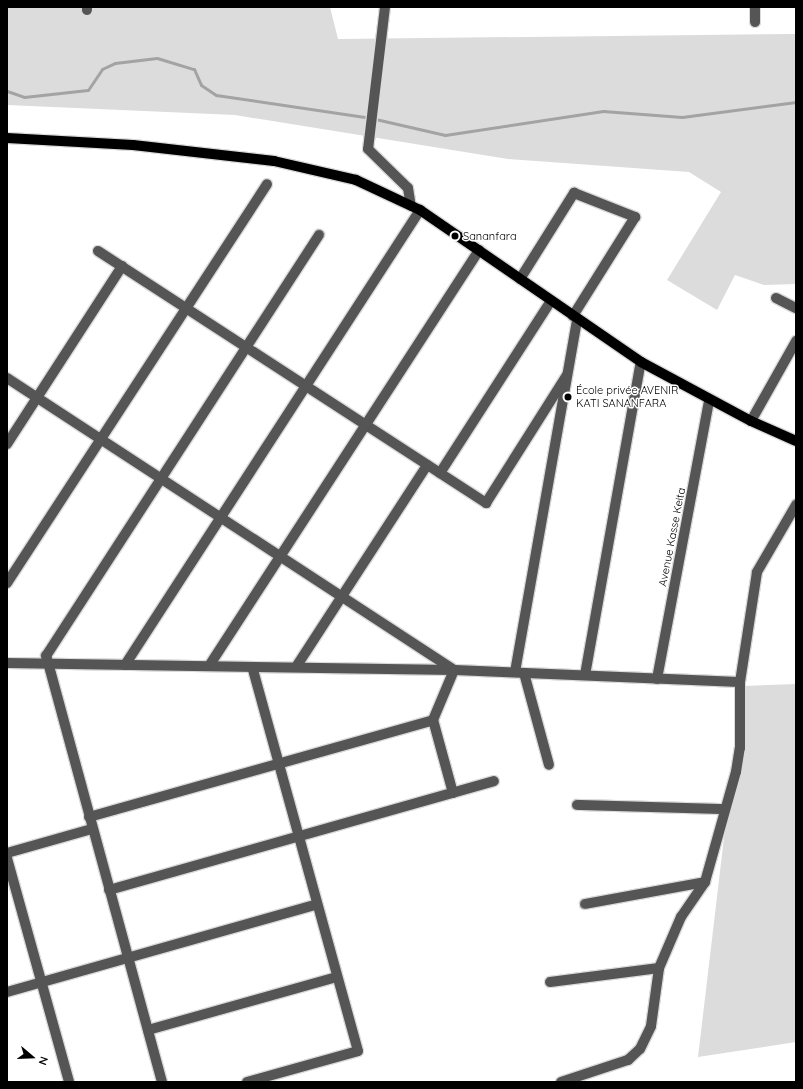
<!DOCTYPE html>
<meta charset="utf-8">
<style>
body{margin:0}
#map{position:relative;width:803px;height:1089px;overflow:hidden;background:#fff;font-family:Quicksand,sans-serif}
div>[style]{position:absolute}
.green>*{inset:0;background:#dcdcdc}
.stream>*{height:3px;margin:-1.5px;padding:0 1.5px;transform-origin:1.5px;border-radius:1.5px;background:#a3a3a3}
.roads{filter:drop-shadow(1px 0 #dbdbdb) drop-shadow(-1px 0 #dbdbdb) drop-shadow(0 1px #dbdbdb) drop-shadow(0 -1px #dbdbdb)}
.minor>*{height:10px;margin:-5px;padding:0 5px;transform-origin:5px;border-radius:5px;background:#555}
.major>*{height:10px;margin:-5px;padding:0 5px;transform-origin:5px;border-radius:5px;background:#000}
.dots>*{width:11px;height:11px;translate:-50% -50%;box-sizing:border-box;border:2px solid #fff;border-radius:50%}
span{translate:-50% -50%;white-space:nowrap;text-align:center;line-height:1.15;-webkit-text-stroke:3px #fff;paint-order:stroke}
.poi-label{font-size:11px;color:#000}
.left{translate:0 -50%;text-align:left}
.street-label{font-size:11px;color:#000}
.frame{position:absolute;inset:0;border:8px solid #000;pointer-events:none}
.north{position:absolute;left:12px;top:1037px;width:40px;height:40px;-webkit-text-stroke:3px #fff;paint-order:stroke;rotate:109deg;font-size:11px;font-weight:700;line-height:16px;text-align:center;color:#000}
.north::after{content:'';display:block;margin:auto;width:14px;height:18px;background:#000;clip-path:polygon(50% 0,100% 100%,50% 72%,0 100%)}
</style>
<div id="map">
<div class="green">
<div style="clip-path:polygon(7px 7px,330px 7px,338px 39px,796px 34px,796px 284px,764px 285px,735px 275px,717px 310px,667px 280px,721px 192px,689px 172px,508px 159px,235px 115px,7px 105px)"></div>
<div style="clip-path:polygon(796px 684px,796px 1042px,698px 1057px,742px 686px)"></div>
</div>
<div class="stream">
<div style="left:7px;top:91px;width:18px;rotate:19deg"></div>
<div style="left:24px;top:97px;width:64px;rotate:-6.2deg"></div>
<div style="left:88px;top:90px;width:25px;rotate:-56deg"></div>
<div style="left:102px;top:69px;width:14px;rotate:-25deg"></div>
<div style="left:115px;top:63px;width:42px;rotate:-6.8deg"></div>
<div style="left:157px;top:58px;width:39px;rotate:17deg"></div>
<div style="left:194px;top:69px;width:17px;rotate:66deg"></div>
<div style="left:201px;top:85px;width:18px;rotate:34deg"></div>
<div style="left:216px;top:95px;width:157px;rotate:8.4deg"></div>
<div style="left:371px;top:118px;width:76px;rotate:12.9deg"></div>
<div style="left:445px;top:135px;width:160px;rotate:-8.6deg"></div>
<div style="left:603px;top:111px;width:79px;rotate:4.3deg"></div>
<div style="left:682px;top:117px;width:115px;rotate:-7.5deg"></div>
</div>
<div class="roads">
<div class="minor">
<div style="left:385px;top:7px;width:143px;rotate:96.8deg"></div>
<div style="left:368px;top:149px;width:56px;rotate:44.3deg"></div>
<div style="left:408px;top:188px;width:18px;rotate:81deg"></div>
<div style="left:755px;top:7px;width:15px;rotate:90deg"></div>
<div style="left:87px;top:10px;width:3px;rotate:-90deg"></div>
<div style="left:98px;top:251px;width:463px;rotate:33deg"></div>
<div style="left:486px;top:503px;width:151px;rotate:-57.7deg"></div>
<div style="left:520px;top:279px;width:102px;rotate:-57.9deg"></div>
<div style="left:574px;top:193px;width:66px;rotate:21.5deg"></div>
<div style="left:635px;top:217px;width:117px;rotate:122.1deg"></div>
<div style="left:776px;top:298px;width:22px;rotate:27deg"></div>
<div style="left:7px;top:378px;width:534px;rotate:33.15deg"></div>
<div style="left:751px;top:421px;width:92px;rotate:-60.6deg"></div>
<div style="left:7px;top:444px;width:212px;rotate:-57.1deg"></div>
<div style="left:440px;top:473px;width:205px;rotate:-57.2deg"></div>
<div style="left:7px;top:583px;width:476px;rotate:-56.9deg"></div>
<div style="left:7px;top:663px;width:447px;rotate:0.9deg"></div>
<div style="left:454px;top:670px;width:286px;rotate:2.4deg"></div>
<div style="left:125px;top:665px;width:542px;rotate:-57.04deg"></div>
<div style="left:209px;top:666px;width:496px;rotate:-57deg"></div>
<div style="left:296px;top:667px;width:241px;rotate:-57deg"></div>
<div style="left:515px;top:672px;width:358px;rotate:-80deg"></div>
<div style="left:524px;top:673px;width:95px;rotate:74.8deg"></div>
<div style="left:585px;top:675px;width:318px;rotate:-79.9deg"></div>
<div style="left:657px;top:679px;width:284px;rotate:-79.4deg"></div>
<div style="left:453px;top:793px;width:76px;rotate:-105.3deg"></div>
<div style="left:433px;top:720px;width:54px;rotate:-67.2deg"></div>
<div style="left:577px;top:805px;width:147px;rotate:1.6deg"></div>
<div style="left:89px;top:817px;width:357px;rotate:-15.7deg"></div>
<div style="left:7px;top:853px;width:88px;rotate:-15.8deg"></div>
<div style="left:7px;top:858px;width:232px;rotate:74.5deg"></div>
<div style="left:109px;top:890px;width:400px;rotate:-15.8deg"></div>
<div style="left:585px;top:904px;width:122px;rotate:-10.4deg"></div>
<div style="left:550px;top:982px;width:110px;rotate:-7.3deg"></div>
<div style="left:7px;top:992px;width:322px;rotate:-15.8deg"></div>
<div style="left:148px;top:1030px;width:196px;rotate:-15.7deg"></div>
<div style="left:162px;top:1082px;width:442px;rotate:-105.2deg"></div>
<div style="left:46px;top:656px;width:502px;rotate:-57.04deg"></div>
<div style="left:247px;top:1082px;width:115px;rotate:-15.6deg"></div>
<div style="left:358px;top:1051px;width:398px;rotate:-105.4deg"></div>
<div style="left:561px;top:1082px;width:71px;rotate:-18.2deg"></div>
<div style="left:628px;top:1060px;width:16px;rotate:-43deg"></div>
<div style="left:640px;top:1049px;width:25px;rotate:-64deg"></div>
<div style="left:651px;top:1026px;width:59px;rotate:-82.1deg"></div>
<div style="left:659px;top:968px;width:56px;rotate:-66.7deg"></div>
<div style="left:681px;top:917px;width:42px;rotate:-55.6deg"></div>
<div style="left:705px;top:882px;width:114px;rotate:-74.3deg"></div>
<div style="left:736px;top:772px;width:24px;rotate:-81deg"></div>
<div style="left:740px;top:748px;width:66px;rotate:-90deg"></div>
<div style="left:740px;top:682px;width:111px;rotate:-81.2deg"></div>
<div style="left:757px;top:572px;width:78px;rotate:-59.8deg"></div>
</div>
<div class="major">
<div style="left:7px;top:138px;width:126px;rotate:3.2deg"></div>
<div style="left:133px;top:145px;width:142px;rotate:6.5deg"></div>
<div style="left:274px;top:161px;width:84px;rotate:13deg"></div>
<div style="left:356px;top:180px;width:71px;rotate:25.1deg"></div>
<div style="left:420px;top:210px;width:268px;rotate:34.5deg"></div>
<div style="left:641px;top:362px;width:125px;rotate:28.2deg"></div>
<div style="left:751px;top:421px;width:49px;rotate:24deg"></div>
</div>
</div>
<div class="dots">
<div style="left:455px;top:236px;background:#000"></div>
<div style="left:568px;top:397px;background:#000"></div>
</div>
<div class="poi-label">
<span class="left" style="left:463px;top:236px">Sananfara</span>
<span class="left" style="left:576px;top:397px">École privée AVENIR<br>KATI SANANFARA</span>
</div>
<div class="street-label">
<span style="left:672px;top:537px;rotate:-79deg">Avenue Kasse Keita</span>
</div>
<div class="frame"></div>
<div class="north">N</div>
</div>
